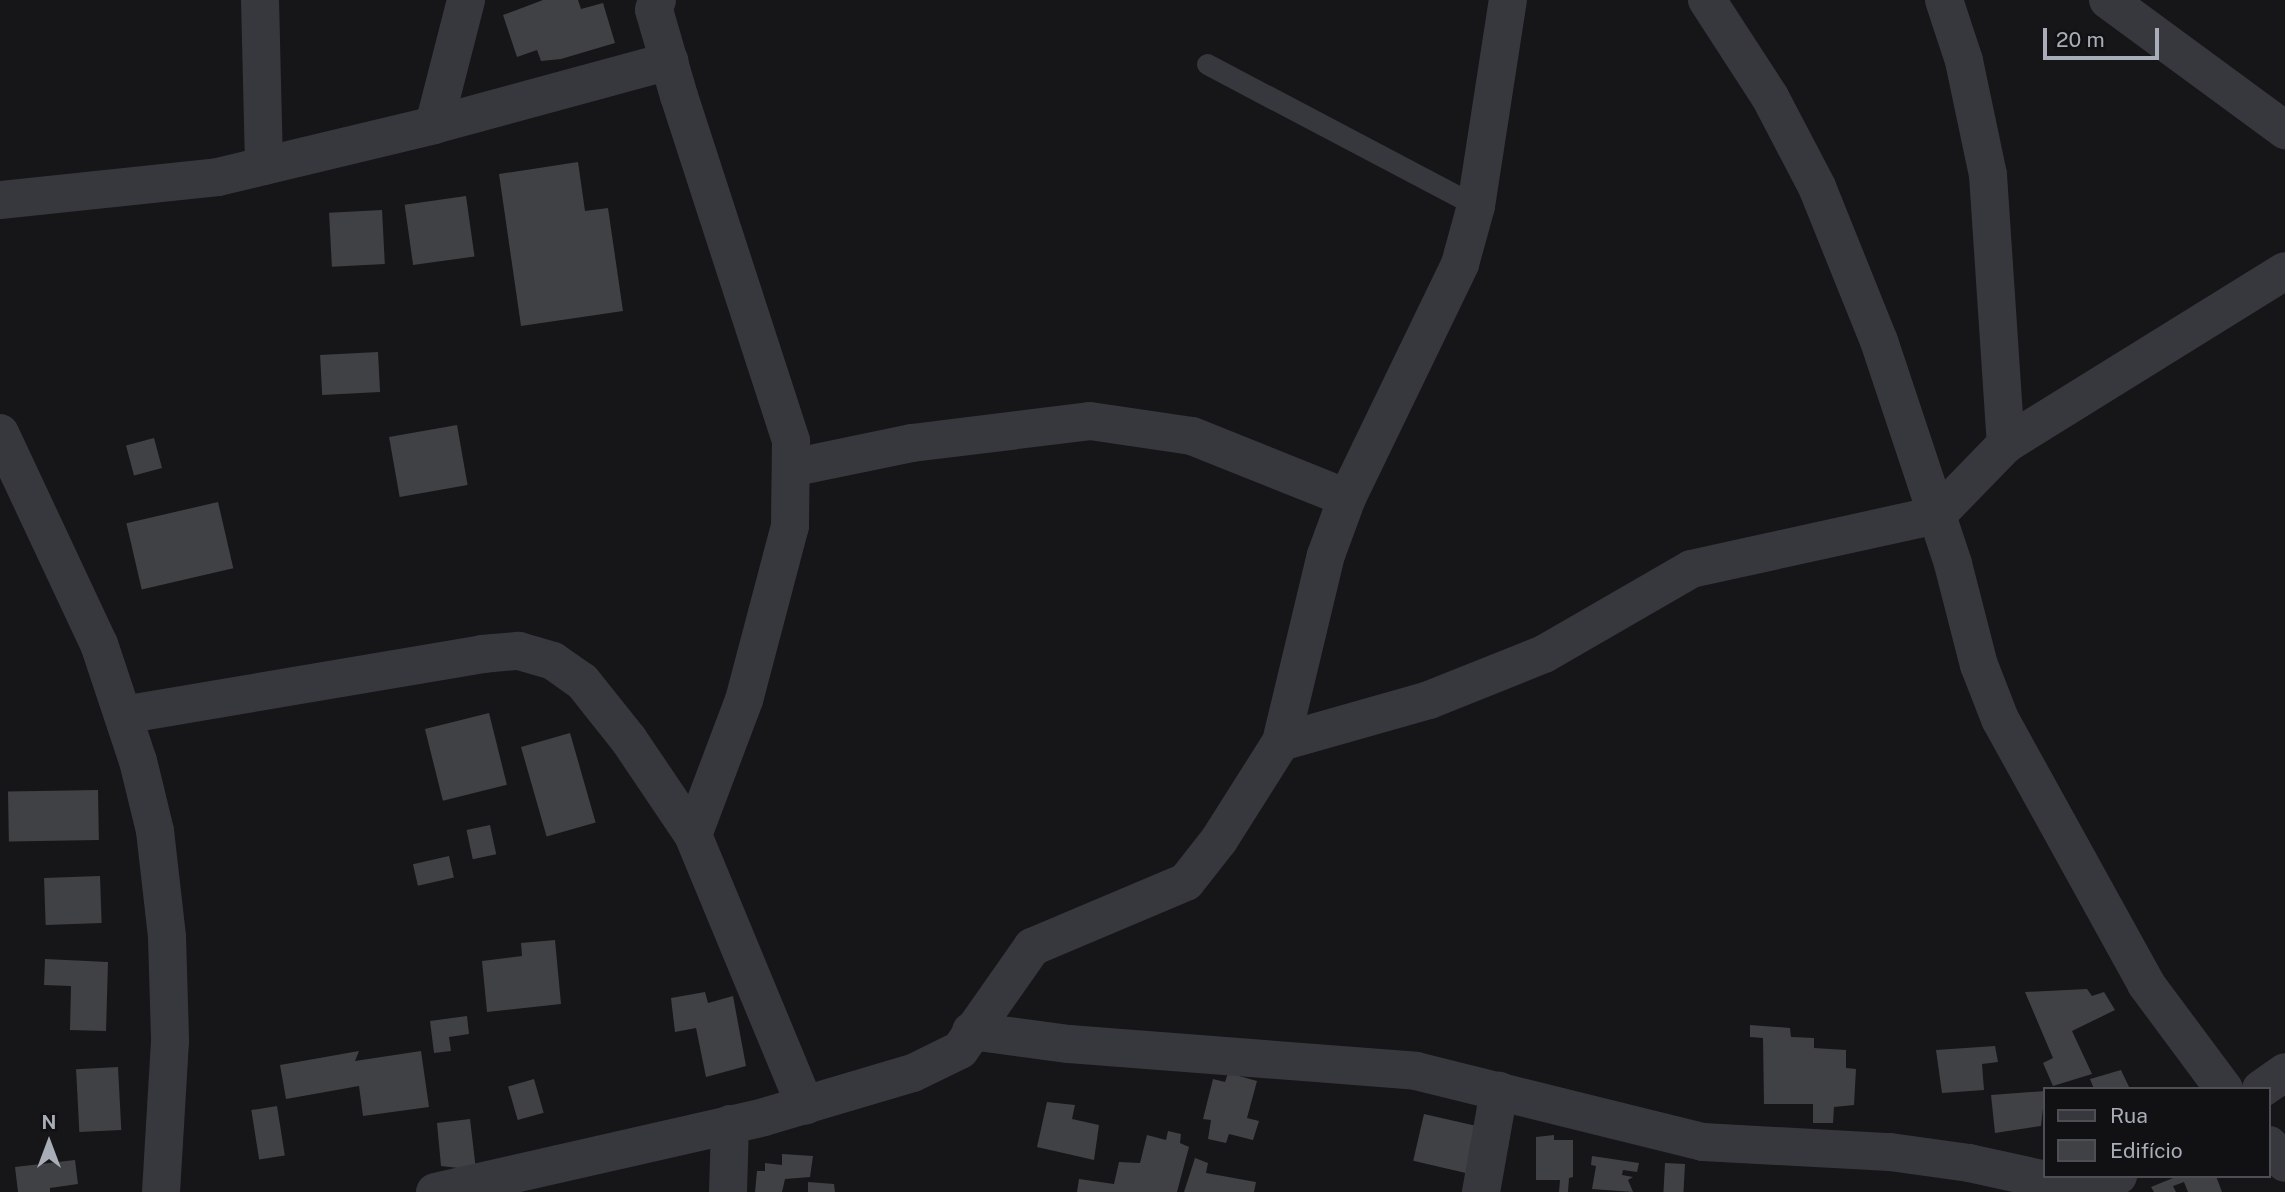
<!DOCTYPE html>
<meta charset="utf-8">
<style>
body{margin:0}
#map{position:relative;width:2285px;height:1192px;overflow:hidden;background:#161618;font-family:"Public Sans",sans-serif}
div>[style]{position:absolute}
.building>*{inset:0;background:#404145;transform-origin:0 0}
.lane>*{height:21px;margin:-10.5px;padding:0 10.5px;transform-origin:10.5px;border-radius:10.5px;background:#37383d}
.street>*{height:38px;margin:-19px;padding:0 19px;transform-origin:19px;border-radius:19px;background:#37383d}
span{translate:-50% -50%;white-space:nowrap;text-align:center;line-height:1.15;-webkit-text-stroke:7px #111113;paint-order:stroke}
.legend{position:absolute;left:2043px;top:1087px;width:228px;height:91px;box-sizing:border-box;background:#111113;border:2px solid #4d4f55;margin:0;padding:9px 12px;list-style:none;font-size:21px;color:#a8adb8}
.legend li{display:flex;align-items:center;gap:14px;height:35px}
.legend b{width:35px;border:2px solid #4d4f55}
.north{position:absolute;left:14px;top:1108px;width:70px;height:70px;-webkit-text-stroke:5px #111113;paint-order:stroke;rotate:0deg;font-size:19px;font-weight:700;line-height:28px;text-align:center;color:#a8adb8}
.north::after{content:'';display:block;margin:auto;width:24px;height:32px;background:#a8adb8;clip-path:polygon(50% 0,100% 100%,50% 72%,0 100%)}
.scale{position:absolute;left:2043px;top:28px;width:116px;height:32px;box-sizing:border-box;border:4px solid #a8adb8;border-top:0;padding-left:9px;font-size:21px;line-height:24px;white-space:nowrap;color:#a8adb8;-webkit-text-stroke:5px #111113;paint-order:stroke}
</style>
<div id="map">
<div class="building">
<div style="clip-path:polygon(543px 0,578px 0,581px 9px,603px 3px,615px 43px,561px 59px,541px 61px,537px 50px,517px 57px,503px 15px)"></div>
<div style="clip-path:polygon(578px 162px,585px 211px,608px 208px,623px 311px,521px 326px,499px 174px)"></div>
<div style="left:466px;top:196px;width:61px;height:62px;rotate:82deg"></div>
<div style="left:382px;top:210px;width:54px;height:53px;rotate:87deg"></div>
<div style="left:378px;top:352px;width:40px;height:58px;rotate:87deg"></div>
<div style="left:457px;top:425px;width:61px;height:69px;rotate:80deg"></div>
<div style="left:154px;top:438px;width:31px;height:29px;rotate:75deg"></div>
<div style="left:218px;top:502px;width:68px;height:94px;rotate:77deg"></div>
<div style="left:489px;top:713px;width:74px;height:66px;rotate:76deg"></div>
<div style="left:570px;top:733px;width:93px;height:51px;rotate:74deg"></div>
<div style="left:98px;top:790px;width:50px;height:90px;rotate:89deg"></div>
<div style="left:490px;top:825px;width:30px;height:24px;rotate:78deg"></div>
<div style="left:449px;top:856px;width:22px;height:37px;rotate:77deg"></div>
<div style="left:100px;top:876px;width:47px;height:56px;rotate:88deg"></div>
<div style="clip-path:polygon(555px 940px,561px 1004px,487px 1012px,482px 961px,522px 956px,521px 943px)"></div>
<div style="clip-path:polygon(45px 959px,108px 962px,106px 1031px,70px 1030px,71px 986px,44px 985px)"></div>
<div style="clip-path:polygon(2087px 989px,2092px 996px,2104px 992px,2115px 1010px,2072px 1031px,2092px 1074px,2053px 1086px,2043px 1063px,2053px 1058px,2025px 992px)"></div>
<div style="clip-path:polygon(705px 992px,708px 1003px,733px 996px,746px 1066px,706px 1077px,696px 1028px,675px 1032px,671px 998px)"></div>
<div style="clip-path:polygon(467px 1016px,469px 1034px,449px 1037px,451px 1051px,434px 1053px,430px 1021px)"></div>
<div style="clip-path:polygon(1750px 1025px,1790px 1028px,1791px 1037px,1814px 1038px,1814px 1048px,1846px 1050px,1846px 1068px,1856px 1069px,1854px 1105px,1834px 1107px,1833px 1123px,1813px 1123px,1813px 1104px,1764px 1104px,1763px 1038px,1750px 1037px)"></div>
<div style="clip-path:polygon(1995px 1046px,1998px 1062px,1982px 1064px,1984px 1090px,1942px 1093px,1936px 1050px)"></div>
<div style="clip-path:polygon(359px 1051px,355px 1061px,421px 1051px,429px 1107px,363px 1116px,359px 1086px,286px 1099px,280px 1065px)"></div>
<div style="left:118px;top:1067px;width:63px;height:42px;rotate:87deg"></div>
<div style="clip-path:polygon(2121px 1070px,2130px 1089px,2094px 1089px,2090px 1079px)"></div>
<div style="clip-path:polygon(1228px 1073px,1257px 1081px,1247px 1118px,1259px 1121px,1253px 1140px,1229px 1134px,1226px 1143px,1208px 1139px,1211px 1120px,1203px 1119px,1213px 1079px,1225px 1082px)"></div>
<div style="left:534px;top:1079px;width:35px;height:27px;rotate:74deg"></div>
<div style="clip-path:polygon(2045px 1091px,2041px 1126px,1995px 1133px,1991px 1095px)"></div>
<div style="clip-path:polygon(1047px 1102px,1075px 1105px,1072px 1119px,1099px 1125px,1094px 1160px,1037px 1147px)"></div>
<div style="left:277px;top:1106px;width:50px;height:26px;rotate:81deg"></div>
<div style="left:1424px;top:1114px;width:55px;height:48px;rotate:13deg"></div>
<div style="clip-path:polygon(470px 1119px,476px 1170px,441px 1166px,437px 1123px)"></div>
<div style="clip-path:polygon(1168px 1131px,1181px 1134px,1180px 1143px,1189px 1147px,1177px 1192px,1077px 1192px,1079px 1179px,1114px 1184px,1119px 1162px,1140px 1163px,1147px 1135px,1166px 1140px)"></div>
<div style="clip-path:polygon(1554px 1135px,1554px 1140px,1573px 1140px,1573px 1177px,1569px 1178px,1568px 1192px,1559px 1192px,1560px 1180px,1536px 1180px,1536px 1137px)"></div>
<div style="clip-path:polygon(782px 1154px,813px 1156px,810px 1177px,785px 1179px,782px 1192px,755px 1192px,757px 1171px,765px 1171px,765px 1163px,782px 1165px)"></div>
<div style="clip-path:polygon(1592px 1156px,1639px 1163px,1637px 1172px,1623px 1170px,1622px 1175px,1633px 1177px,1628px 1180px,1633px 1192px,1592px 1189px,1596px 1166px,1591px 1165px)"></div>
<div style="clip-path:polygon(1195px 1158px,1208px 1163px,1206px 1173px,1256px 1182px,1254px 1192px,1184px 1192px)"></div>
<div style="clip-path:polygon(75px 1160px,78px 1184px,50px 1188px,50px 1192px,18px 1192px,15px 1167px)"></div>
<div style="left:1665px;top:1163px;width:20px;height:29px;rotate:3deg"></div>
<div style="clip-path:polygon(2178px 1176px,2216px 1176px,2222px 1192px,2188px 1192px,2184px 1182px,2173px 1186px,2176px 1192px,2154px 1192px,2151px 1187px)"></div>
<div style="clip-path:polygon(808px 1182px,834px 1184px,835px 1192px,808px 1192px)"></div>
</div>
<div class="lane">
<div style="left:1207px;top:64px;width:304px;rotate:27.8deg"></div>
</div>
<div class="street">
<div style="left:260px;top:0;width:166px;rotate:88.6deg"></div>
<div style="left:657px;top:0;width:10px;rotate:107deg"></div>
<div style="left:654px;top:10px;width:90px;rotate:73.8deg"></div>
<div style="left:679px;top:96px;width:363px;rotate:72deg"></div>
<div style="left:791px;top:441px;width:85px;rotate:90.7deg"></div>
<div style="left:790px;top:526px;width:180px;rotate:104.8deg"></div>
<div style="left:744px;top:700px;width:144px;rotate:110.7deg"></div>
<div style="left:1707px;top:0;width:116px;rotate:57deg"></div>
<div style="left:1770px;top:97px;width:102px;rotate:62.4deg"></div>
<div style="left:1817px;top:187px;width:166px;rotate:68.1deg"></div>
<div style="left:1879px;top:341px;width:235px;rotate:71.6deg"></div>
<div style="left:1953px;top:564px;width:104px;rotate:75.6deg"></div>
<div style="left:1979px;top:665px;width:58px;rotate:68.7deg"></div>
<div style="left:2000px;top:719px;width:303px;rotate:61.1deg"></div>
<div style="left:2146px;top:984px;width:131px;rotate:53.4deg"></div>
<div style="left:1944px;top:0;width:64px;rotate:71.8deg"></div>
<div style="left:1964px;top:61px;width:116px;rotate:78.1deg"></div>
<div style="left:1988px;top:175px;width:270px;rotate:86.2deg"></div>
<div style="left:2108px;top:0;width:220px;rotate:36.3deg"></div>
<div style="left:434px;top:125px;width:129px;rotate:-75.6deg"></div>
<div style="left:0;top:200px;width:219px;rotate:-6deg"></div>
<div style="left:218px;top:177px;width:222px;rotate:-13.5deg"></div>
<div style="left:434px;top:125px;width:244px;rotate:-15.2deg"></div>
<div style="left:0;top:433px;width:233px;rotate:64.9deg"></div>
<div style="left:99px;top:644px;width:123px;rotate:71.6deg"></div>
<div style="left:138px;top:761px;width:72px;rotate:76.3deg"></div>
<div style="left:155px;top:831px;width:107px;rotate:83.5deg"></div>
<div style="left:167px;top:937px;width:104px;rotate:88.3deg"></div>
<div style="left:170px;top:1041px;width:151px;rotate:93.4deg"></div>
<div style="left:791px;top:468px;width:124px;rotate:-11.7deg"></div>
<div style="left:912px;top:443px;width:179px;rotate:-7deg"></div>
<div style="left:1090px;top:421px;width:103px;rotate:8.4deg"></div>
<div style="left:1192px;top:436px;width:167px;rotate:21.8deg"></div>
<div style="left:123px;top:715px;width:364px;rotate:-9.6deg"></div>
<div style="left:482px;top:654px;width:37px;rotate:-5deg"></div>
<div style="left:519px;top:651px;width:35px;rotate:16deg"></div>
<div style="left:553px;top:661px;width:35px;rotate:35deg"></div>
<div style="left:582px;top:681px;width:75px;rotate:51.5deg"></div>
<div style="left:629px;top:740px;width:115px;rotate:56deg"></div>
<div style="left:693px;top:835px;width:293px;rotate:67.5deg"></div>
<div style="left:1281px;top:742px;width:154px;rotate:-15.8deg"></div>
<div style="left:1429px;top:700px;width:124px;rotate:-21.8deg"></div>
<div style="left:1544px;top:654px;width:170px;rotate:-30deg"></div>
<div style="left:1691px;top:569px;width:252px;rotate:-12.4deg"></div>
<div style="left:1937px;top:515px;width:99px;rotate:-45.8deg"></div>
<div style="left:2006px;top:444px;width:328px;rotate:-31.8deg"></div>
<div style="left:971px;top:1031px;width:99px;rotate:7.6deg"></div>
<div style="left:1069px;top:1044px;width:348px;rotate:4.4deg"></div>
<div style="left:1416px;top:1071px;width:296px;rotate:13.9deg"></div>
<div style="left:1703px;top:1142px;width:187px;rotate:3.1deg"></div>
<div style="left:1890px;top:1152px;width:80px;rotate:7.9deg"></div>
<div style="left:1969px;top:1163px;width:75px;rotate:12.4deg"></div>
<div style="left:2042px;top:1179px;width:28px;rotate:27deg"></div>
<div style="left:2261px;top:1089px;width:29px;rotate:-35deg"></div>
<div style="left:2269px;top:1145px;width:24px;rotate:48deg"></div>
<div style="left:435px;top:1192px;width:337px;rotate:-12.8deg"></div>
<div style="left:764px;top:1117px;width:155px;rotate:-16.5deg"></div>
<div style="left:913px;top:1073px;width:52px;rotate:-26.1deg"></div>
<div style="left:960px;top:1050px;width:126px;rotate:-55deg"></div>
<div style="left:1032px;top:947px;width:167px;rotate:-22.9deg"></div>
<div style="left:1186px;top:882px;width:53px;rotate:-51.8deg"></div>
<div style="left:1219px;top:840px;width:116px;rotate:-57.7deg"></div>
<div style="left:1281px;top:742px;width:192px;rotate:-76.5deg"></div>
<div style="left:1326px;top:555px;width:61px;rotate:-69.8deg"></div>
<div style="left:1347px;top:498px;width:260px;rotate:-64.2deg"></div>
<div style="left:1460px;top:264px;width:60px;rotate:-74.6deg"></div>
<div style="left:1476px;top:206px;width:208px;rotate:-81.2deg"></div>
<div style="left:728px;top:1192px;width:68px;rotate:-88.3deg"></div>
<div style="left:1481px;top:1192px;width:103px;rotate:-79.9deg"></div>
<div style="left:2093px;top:1192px;width:30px;rotate:-33deg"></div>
</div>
<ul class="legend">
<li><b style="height:9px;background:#37383d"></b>Rua</li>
<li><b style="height:19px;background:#404145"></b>Edifício</li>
</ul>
<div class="north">N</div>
<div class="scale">20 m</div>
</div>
